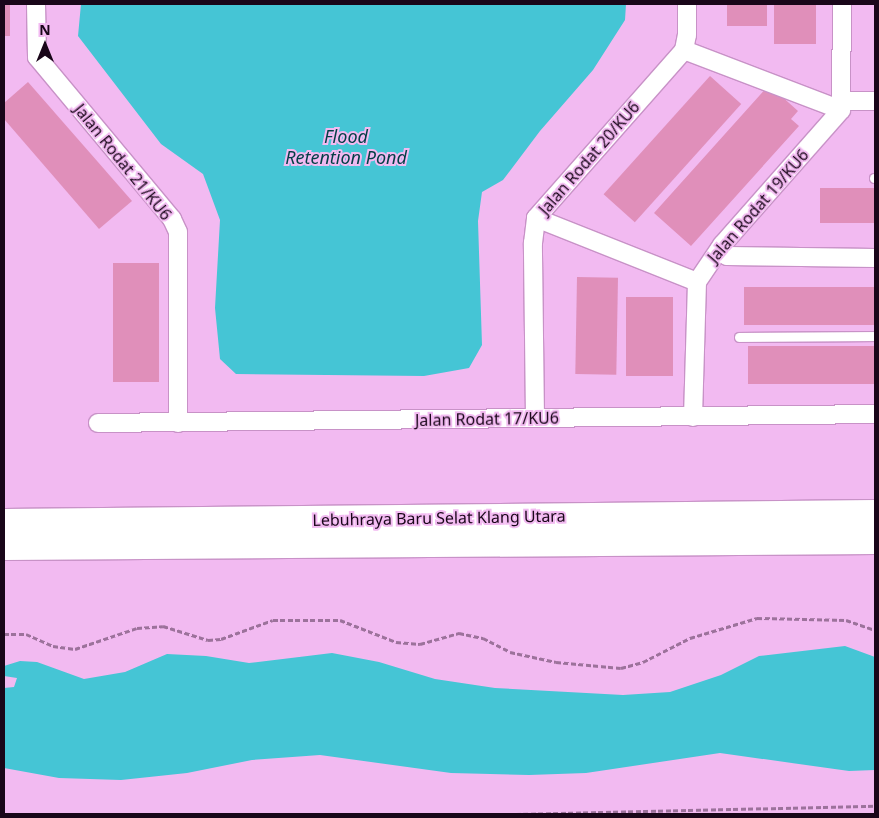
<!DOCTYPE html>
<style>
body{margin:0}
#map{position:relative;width:879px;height:818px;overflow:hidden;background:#f2baf1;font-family:"Noto Sans",sans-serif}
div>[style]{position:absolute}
.water>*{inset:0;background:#45c5d5}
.building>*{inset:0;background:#e08fba;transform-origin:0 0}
.path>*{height:3px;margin-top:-1.5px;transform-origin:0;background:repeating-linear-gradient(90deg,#9c729b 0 5px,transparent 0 7.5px)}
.roads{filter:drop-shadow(1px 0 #c892c7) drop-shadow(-1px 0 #c892c7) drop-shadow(0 1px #c892c7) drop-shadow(0 -1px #c892c7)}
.lane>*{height:9px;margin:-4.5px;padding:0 4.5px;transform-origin:4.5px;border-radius:4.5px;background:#fff}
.street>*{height:18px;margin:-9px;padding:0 9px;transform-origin:9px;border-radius:9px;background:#fff}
.highway>*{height:28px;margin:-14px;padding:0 14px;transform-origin:14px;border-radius:14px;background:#fff}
span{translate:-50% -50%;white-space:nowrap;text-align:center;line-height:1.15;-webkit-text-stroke:4px #f2baf1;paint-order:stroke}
.street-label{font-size:16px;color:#190619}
.water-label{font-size:18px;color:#023e45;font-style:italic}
.frame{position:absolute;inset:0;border:5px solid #190619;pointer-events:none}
.north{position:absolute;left:20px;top:20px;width:50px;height:50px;-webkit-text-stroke:4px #f2baf1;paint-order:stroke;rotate:0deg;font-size:14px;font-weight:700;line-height:20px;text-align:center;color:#190619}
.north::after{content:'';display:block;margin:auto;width:18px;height:22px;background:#190619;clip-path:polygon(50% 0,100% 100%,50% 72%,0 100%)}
</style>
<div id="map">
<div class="water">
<div style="clip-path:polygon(81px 4px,626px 4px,625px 20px,593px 70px,540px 131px,503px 180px,482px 192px,478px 221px,482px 345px,469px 368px,424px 376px,236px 374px,220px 359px,215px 308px,220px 220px,203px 174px,161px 144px,78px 36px)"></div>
<div style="clip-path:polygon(845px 646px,875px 657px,875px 770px,849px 771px,720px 753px,586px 773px,529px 775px,451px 773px,320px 755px,252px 760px,187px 773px,121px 780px,59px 778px,4px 768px,4px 688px,14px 687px,17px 678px,4px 676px,4px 666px,20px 661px,37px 662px,84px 679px,125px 672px,167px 654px,206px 656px,249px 663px,332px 653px,379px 662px,435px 679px,495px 688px,623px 695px,670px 692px,721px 675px,759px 656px)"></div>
</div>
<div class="building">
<div style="left:4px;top:4px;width:6px;height:32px"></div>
<div style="left:727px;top:4px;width:40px;height:22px"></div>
<div style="left:774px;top:4px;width:42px;height:40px"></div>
<div style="left:710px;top:76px;width:42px;height:159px;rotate:42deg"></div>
<div style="clip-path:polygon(28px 82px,132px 201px,99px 229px,4px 119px,4px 103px)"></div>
<div style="clip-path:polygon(769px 85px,798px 111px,791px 119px,799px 126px,691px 246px,654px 213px)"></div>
<div style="left:820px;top:188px;width:55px;height:35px"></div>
<div style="left:113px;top:263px;width:46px;height:119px"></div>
<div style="left:577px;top:277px;width:41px;height:97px;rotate:1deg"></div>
<div style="left:875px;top:287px;width:38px;height:131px;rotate:90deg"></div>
<div style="left:626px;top:297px;width:47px;height:79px"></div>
<div style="left:875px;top:346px;width:38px;height:127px;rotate:90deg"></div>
</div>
<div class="path">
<div style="left:4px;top:634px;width:22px"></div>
<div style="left:26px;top:634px;width:30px;rotate:24deg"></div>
<div style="left:53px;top:646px;width:22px;rotate:8deg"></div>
<div style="left:75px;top:649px;width:65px;rotate:-18.7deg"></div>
<div style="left:137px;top:628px;width:26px;rotate:-4deg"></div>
<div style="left:163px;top:626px;width:47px;rotate:17.3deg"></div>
<div style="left:208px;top:640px;width:13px;rotate:-4deg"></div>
<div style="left:221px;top:639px;width:55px;rotate:-20.1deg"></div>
<div style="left:273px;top:620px;width:67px"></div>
<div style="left:340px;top:620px;width:60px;rotate:21.4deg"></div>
<div style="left:396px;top:642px;width:24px;rotate:5deg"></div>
<div style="left:420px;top:644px;width:41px;rotate:-15.8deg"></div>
<div style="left:459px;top:633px;width:25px;rotate:12deg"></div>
<div style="left:483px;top:638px;width:30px;rotate:27deg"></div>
<div style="left:510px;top:652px;width:47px;rotate:12.3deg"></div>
<div style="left:556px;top:662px;width:65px;rotate:5.3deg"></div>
<div style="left:621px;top:668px;width:23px;rotate:-15deg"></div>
<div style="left:643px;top:662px;width:53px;rotate:-27.1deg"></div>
<div style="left:690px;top:638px;width:70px;rotate:-16.6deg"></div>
<div style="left:757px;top:618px;width:89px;rotate:1.3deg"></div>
<div style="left:846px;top:620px;width:31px;rotate:19deg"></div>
<div style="left:516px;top:814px;width:359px;rotate:-1.3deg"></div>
</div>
<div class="roads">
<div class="lane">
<div style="left:874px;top:178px;width:1px"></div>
<div style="left:739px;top:337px;width:136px;rotate:-0.4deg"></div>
</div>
<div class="street">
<div style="left:36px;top:4px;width:53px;rotate:88.9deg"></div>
<div style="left:37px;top:57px;width:211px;rotate:50.2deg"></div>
<div style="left:172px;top:219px;width:14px;rotate:65deg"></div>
<div style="left:178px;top:232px;width:191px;rotate:90deg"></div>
<div style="left:684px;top:50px;width:168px;rotate:20.9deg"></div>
<div style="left:842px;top:101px;width:33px"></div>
<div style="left:536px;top:218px;width:173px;rotate:21.7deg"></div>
<div style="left:719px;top:250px;width:10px;rotate:37deg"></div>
<div style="left:727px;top:256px;width:148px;rotate:0.8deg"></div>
<div style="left:693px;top:417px;width:135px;rotate:-88.3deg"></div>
<div style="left:697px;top:282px;width:45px;rotate:-56deg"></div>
<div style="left:722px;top:245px;width:180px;rotate:-48.6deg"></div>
<div style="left:841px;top:110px;width:106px;rotate:-89.5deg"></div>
<div style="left:535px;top:418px;width:175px;rotate:-90.7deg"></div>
<div style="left:533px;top:243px;width:25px;rotate:-83deg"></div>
<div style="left:536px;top:218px;width:224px;rotate:-48.6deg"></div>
<div style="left:684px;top:50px;width:15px;rotate:-79deg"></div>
<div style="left:687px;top:35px;width:31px;rotate:-90deg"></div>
<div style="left:98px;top:423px;width:777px;rotate:-0.66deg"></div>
</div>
<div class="highway">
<div style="left:4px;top:523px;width:871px;rotate:-0.59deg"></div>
<div style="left:4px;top:546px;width:871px;rotate:-0.39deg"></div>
</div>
</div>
<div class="street-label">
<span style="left:589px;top:158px;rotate:-49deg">Jalan Rodat 20/KU6</span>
<span style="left:123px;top:162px;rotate:51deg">Jalan Rodat 21/KU6</span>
<span style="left:758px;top:206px;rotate:-49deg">Jalan Rodat 19/KU6</span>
<span style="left:487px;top:419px;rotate:-1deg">Jalan Rodat 17/KU6</span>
<span style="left:439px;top:518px;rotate:-1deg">Lebuhraya Baru Selat Klang Utara</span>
</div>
<div class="water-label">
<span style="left:346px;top:147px">Flood<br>Retention Pond</span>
</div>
<div class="frame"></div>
<div class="north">N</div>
</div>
